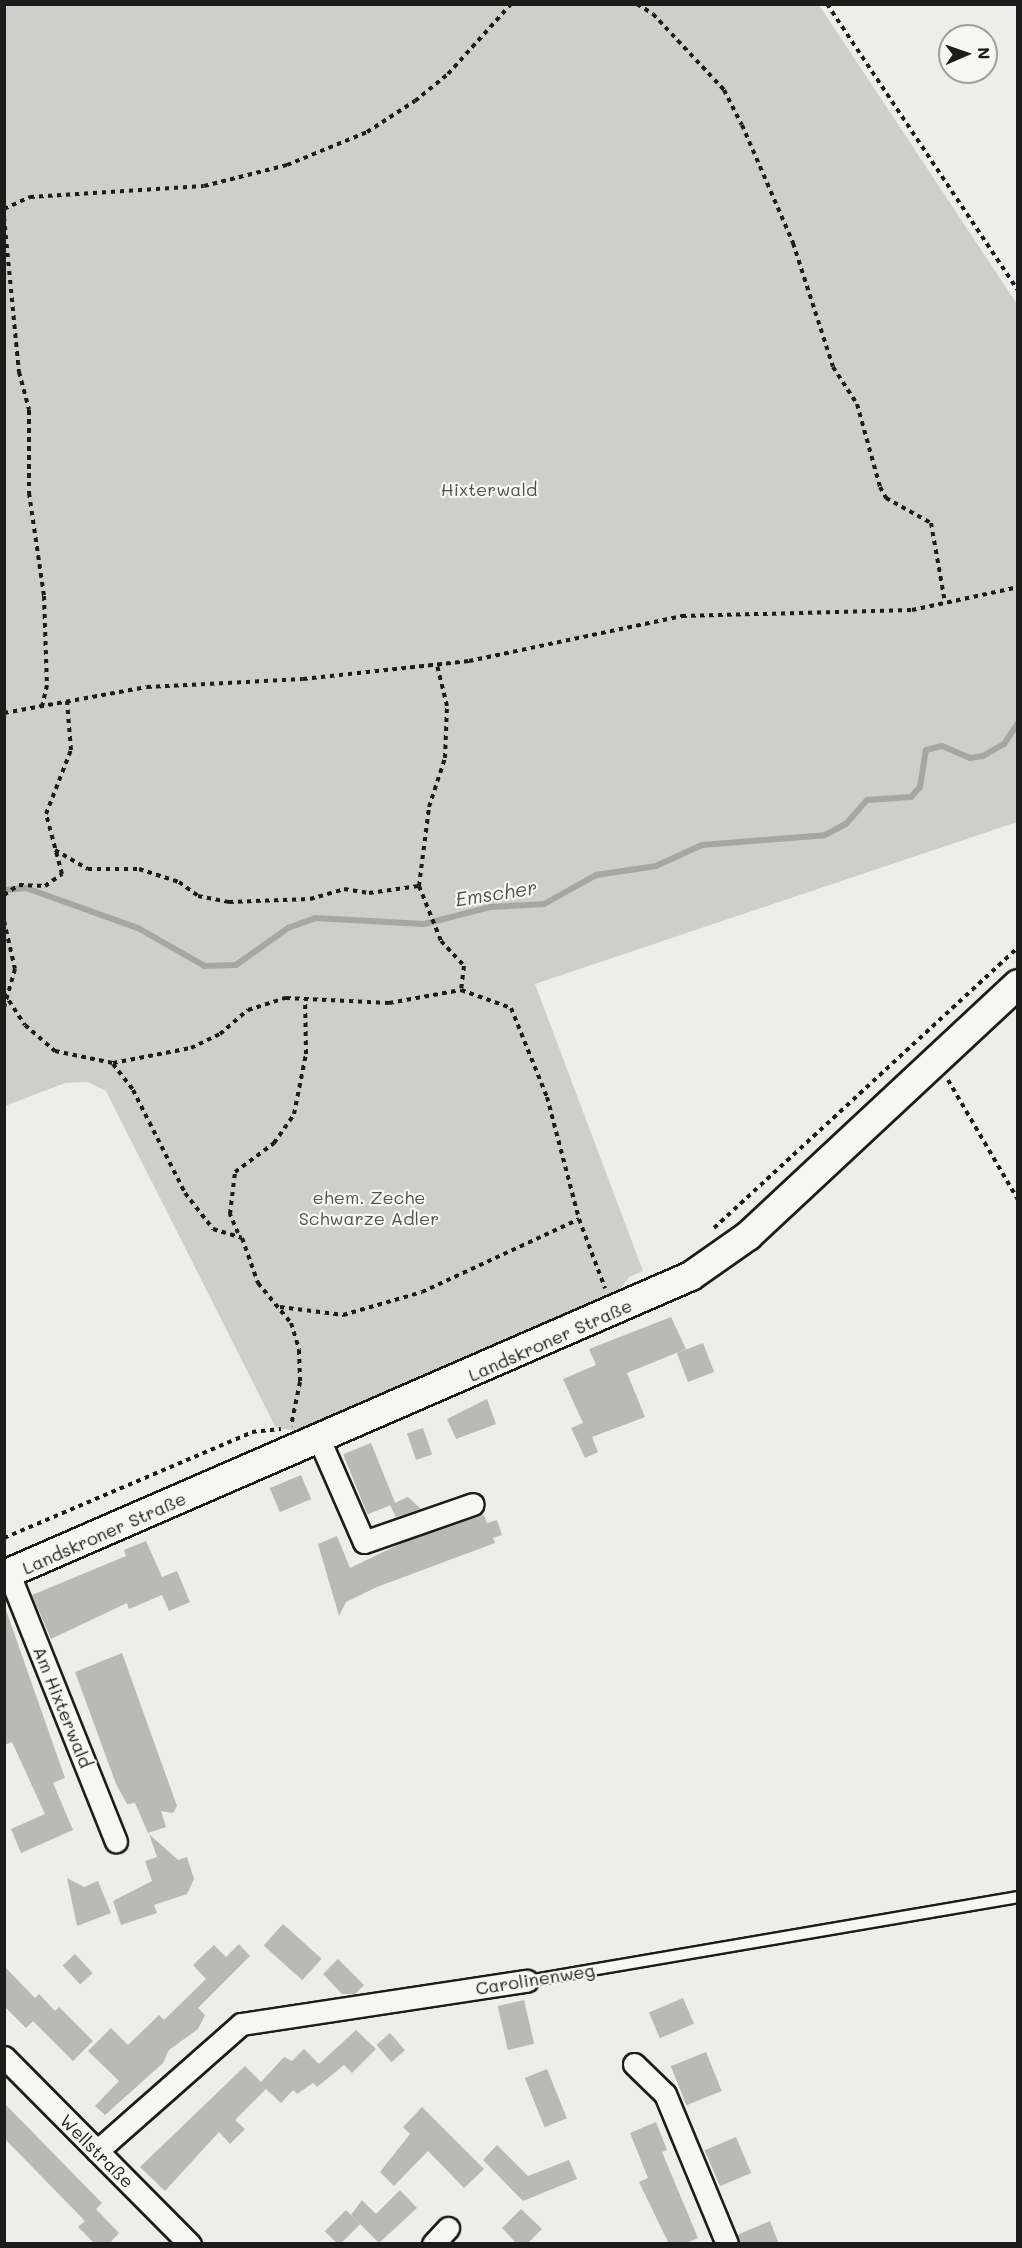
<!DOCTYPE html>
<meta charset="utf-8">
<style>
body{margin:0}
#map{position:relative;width:1022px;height:2248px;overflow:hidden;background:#edede9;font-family:Mali,sans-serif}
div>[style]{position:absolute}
.green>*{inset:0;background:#cececb}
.stream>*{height:6px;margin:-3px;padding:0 3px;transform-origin:3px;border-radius:3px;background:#a6a6a3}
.building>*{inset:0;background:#b9b9b6;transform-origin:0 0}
.path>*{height:4px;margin-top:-2px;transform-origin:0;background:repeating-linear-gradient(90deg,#1c1c1c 0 4.5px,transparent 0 9px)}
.roads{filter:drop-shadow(2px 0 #1c1c1c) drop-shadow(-2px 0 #1c1c1c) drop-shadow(0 2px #1c1c1c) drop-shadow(0 -2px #1c1c1c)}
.lane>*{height:10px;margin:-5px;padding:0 5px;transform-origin:5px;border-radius:5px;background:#f6f6f2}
.street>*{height:21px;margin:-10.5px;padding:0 10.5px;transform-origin:10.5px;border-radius:10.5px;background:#f6f6f2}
.secondary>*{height:28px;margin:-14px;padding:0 14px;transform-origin:14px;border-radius:14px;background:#f6f6f2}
span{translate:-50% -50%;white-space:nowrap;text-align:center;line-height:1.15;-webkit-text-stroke:4.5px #f6f6f2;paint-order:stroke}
.park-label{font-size:18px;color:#515151}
.street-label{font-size:18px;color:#1c1c1c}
.water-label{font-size:20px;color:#535352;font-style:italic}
.frame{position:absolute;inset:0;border:6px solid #1c1c1c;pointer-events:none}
.north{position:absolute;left:938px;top:24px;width:60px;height:60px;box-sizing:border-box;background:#f6f6f2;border:2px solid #9f9f9c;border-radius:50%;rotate:88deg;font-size:16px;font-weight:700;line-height:24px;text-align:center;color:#1c1c1c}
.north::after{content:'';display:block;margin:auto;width:21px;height:27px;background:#1c1c1c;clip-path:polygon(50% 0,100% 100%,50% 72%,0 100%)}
</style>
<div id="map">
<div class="green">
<div style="clip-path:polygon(5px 5px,819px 5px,1017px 304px,1017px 822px,535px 984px,643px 1271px,629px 1277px,617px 1294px,301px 1431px,276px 1428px,106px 1091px,88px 1082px,65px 1083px,5px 1106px)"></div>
</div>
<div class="stream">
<div style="left:4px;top:890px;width:22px;rotate:-5deg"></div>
<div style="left:26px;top:888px;width:119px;rotate:19.7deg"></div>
<div style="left:138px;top:928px;width:77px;rotate:29.6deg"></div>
<div style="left:205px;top:966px;width:31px;rotate:-2deg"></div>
<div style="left:236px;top:965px;width:64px;rotate:-35.4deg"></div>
<div style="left:288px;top:928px;width:29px;rotate:-20deg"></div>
<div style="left:315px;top:918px;width:109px;rotate:3.2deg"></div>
<div style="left:424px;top:924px;width:68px;rotate:-14.4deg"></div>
<div style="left:490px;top:907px;width:54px;rotate:-3.2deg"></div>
<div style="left:544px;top:904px;width:60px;rotate:-29.1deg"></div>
<div style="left:596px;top:875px;width:61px;rotate:-8.5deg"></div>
<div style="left:656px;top:866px;width:51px;rotate:-24.5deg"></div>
<div style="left:702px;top:845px;width:123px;rotate:-4.6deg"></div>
<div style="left:825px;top:835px;width:24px;rotate:-28deg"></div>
<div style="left:846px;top:824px;width:32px;rotate:-49deg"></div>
<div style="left:867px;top:800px;width:44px;rotate:-3.9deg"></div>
<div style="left:911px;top:797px;width:13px;rotate:-48deg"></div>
<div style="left:920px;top:787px;width:37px;rotate:-81deg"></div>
<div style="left:926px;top:750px;width:16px;rotate:-14deg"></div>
<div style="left:942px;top:746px;width:30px;rotate:23deg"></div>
<div style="left:970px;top:758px;width:13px;rotate:-9deg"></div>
<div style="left:983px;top:756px;width:24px;rotate:-30deg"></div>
<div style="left:1004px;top:744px;width:25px;rotate:-56deg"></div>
</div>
<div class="building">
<div style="clip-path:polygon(671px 1317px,686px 1349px,627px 1373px,645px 1417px,592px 1437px,598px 1452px,585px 1458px,571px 1428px,583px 1423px,563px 1379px,596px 1365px,589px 1349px)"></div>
<div style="left:703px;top:1343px;width:31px;height:28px;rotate:69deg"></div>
<div style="clip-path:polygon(487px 1399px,496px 1424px,456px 1439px,447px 1419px)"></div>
<div style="left:423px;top:1428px;width:28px;height:17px;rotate:71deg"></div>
<div style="left:371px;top:1443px;width:65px;height:30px;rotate:68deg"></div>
<div style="left:301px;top:1475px;width:26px;height:34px;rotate:67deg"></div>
<div style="clip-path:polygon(408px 1497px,421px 1509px,396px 1517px,390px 1505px)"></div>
<div style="clip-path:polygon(484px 1515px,487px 1523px,497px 1520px,502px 1535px,493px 1538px,495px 1543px,377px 1587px,346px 1602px,339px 1616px,318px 1544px,337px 1536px,350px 1568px,406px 1541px)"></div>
<div style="clip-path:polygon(146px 1541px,162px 1577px,177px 1571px,190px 1602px,169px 1611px,162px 1595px,129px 1609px,127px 1603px,51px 1639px,32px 1595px,126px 1556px,124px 1550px)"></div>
<div style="clip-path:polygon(6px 1610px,65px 1778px,53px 1783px,73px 1830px,21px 1853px,11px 1829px,45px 1814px,12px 1742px,4px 1745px)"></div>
<div style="clip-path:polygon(122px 1653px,177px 1806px,173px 1813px,161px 1811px,166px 1827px,148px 1833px,135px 1803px,127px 1804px,116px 1784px,75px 1672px)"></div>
<div style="clip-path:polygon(149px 1834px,178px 1860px,187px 1857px,194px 1879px,187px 1894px,154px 1905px,157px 1913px,121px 1925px,113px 1901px,152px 1881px,145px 1861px,157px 1857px)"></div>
<div style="clip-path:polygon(67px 1878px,84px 1887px,98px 1881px,111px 1913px,77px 1926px)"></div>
<div style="left:283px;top:1924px;width:52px;height:29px;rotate:42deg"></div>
<div style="clip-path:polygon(239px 1944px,250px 1956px,198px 2008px,205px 2015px,198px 2029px,169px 2050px,163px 2063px,105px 2115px,95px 2106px,119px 2081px,88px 2051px,111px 2028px,128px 2045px,159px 2015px,164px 2020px,206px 1979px,193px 1965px,214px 1945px,226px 1957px)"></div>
<div style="left:75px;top:1954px;width:26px;height:17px;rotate:47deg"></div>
<div style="clip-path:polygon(338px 1959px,364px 1985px,355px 1994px,342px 1994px,323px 1974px)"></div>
<div style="clip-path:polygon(4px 1966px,35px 1998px,39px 1994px,55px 2011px,59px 2007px,93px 2041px,73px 2061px,33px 2021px,26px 2028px,4px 2006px)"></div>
<div style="left:683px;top:1998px;width:28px;height:37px;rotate:67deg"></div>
<div style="left:524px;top:2000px;width:45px;height:27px;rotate:77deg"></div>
<div style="clip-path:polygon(356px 2030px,376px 2049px,352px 2073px,344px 2065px,317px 2087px,313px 2083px,297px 2094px,293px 2090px,281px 2103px,266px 2089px,235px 2120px,245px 2129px,230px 2144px,219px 2132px,165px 2191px,140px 2167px,245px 2066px,261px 2082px,284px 2057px,292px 2061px,304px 2049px,319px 2064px)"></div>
<div style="left:390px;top:2033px;width:23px;height:18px;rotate:49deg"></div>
<div style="left:706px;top:2052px;width:42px;height:38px;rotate:68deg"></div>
<div style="left:547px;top:2069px;width:53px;height:24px;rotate:68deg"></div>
<div style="clip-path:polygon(4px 2103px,102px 2203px,96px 2209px,119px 2233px,109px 2244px,95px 2244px,78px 2227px,85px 2221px,4px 2138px)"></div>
<div style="clip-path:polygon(422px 2107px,484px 2169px,464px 2188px,428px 2151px,394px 2186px,380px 2172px,410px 2134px,403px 2127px)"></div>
<div style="clip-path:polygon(656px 2122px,667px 2150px,662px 2152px,698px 2238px,684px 2244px,669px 2244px,639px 2182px,648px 2178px,630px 2133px)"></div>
<div style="left:736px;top:2137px;width:39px;height:34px;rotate:67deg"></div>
<div style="clip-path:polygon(497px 2145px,528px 2176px,569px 2160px,577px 2179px,523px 2201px,483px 2160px)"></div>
<div style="clip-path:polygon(400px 2190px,417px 2208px,379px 2243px,351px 2215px,362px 2200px,376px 2214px)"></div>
<div style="clip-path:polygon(521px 2209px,542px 2229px,527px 2244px,517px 2244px,502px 2228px)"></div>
<div style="left:346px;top:2210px;width:20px;height:30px;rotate:45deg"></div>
<div style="clip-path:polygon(770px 2221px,779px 2244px,739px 2244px,737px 2235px)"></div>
</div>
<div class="path">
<div style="left:637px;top:4px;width:19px;rotate:32deg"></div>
<div style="left:653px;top:14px;width:104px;rotate:46.9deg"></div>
<div style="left:724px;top:90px;width:39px;rotate:63deg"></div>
<div style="left:742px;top:125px;width:129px;rotate:66.6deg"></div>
<div style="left:793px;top:243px;width:130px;rotate:72.1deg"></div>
<div style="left:833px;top:367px;width:44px;rotate:57deg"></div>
<div style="left:857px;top:404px;width:86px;rotate:74.5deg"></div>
<div style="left:880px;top:487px;width:13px;rotate:61deg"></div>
<div style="left:886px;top:498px;width:51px;rotate:29.1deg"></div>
<div style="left:931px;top:523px;width:80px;rotate:80deg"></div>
<div style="left:827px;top:4px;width:344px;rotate:56.3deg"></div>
<div style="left:4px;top:209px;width:29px;rotate:-25deg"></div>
<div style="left:30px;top:197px;width:174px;rotate:-3.6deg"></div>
<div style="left:204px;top:186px;width:86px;rotate:-14.2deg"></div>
<div style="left:287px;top:165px;width:87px;rotate:-22.4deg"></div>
<div style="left:367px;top:132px;width:57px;rotate:-32.9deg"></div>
<div style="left:415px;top:101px;width:43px;rotate:-39.3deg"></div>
<div style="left:448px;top:74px;width:94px;rotate:-48deg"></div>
<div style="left:4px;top:217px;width:156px;rotate:84.5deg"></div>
<div style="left:19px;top:372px;width:39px;rotate:75deg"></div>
<div style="left:29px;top:410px;width:83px;rotate:90deg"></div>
<div style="left:29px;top:493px;width:104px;rotate:81.7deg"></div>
<div style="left:44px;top:596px;width:89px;rotate:88.1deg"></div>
<div style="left:47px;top:685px;width:23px;rotate:103deg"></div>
<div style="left:4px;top:713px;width:145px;rotate:-10.3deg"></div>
<div style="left:147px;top:687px;width:156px;rotate:-2.9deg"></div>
<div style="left:303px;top:679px;width:167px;rotate:-6.2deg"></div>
<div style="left:469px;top:661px;width:218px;rotate:-11.9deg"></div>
<div style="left:682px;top:616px;width:230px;rotate:-1.5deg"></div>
<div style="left:912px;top:610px;width:108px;rotate:-12.2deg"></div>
<div style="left:55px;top:850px;width:38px;rotate:30deg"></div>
<div style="left:88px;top:869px;width:51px"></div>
<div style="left:139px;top:869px;width:42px;rotate:18deg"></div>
<div style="left:179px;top:882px;width:24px;rotate:36deg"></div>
<div style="left:198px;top:896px;width:32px;rotate:11deg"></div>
<div style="left:229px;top:902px;width:81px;rotate:-2.1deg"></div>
<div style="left:310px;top:899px;width:35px;rotate:-16deg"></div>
<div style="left:344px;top:889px;width:25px;rotate:9deg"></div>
<div style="left:369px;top:893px;width:50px;rotate:-8deg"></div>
<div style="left:419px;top:886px;width:59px;rotate:68.2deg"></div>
<div style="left:441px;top:941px;width:34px;rotate:47deg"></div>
<div style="left:464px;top:966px;width:24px;rotate:97deg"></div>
<div style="left:419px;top:886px;width:80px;rotate:-82.8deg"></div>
<div style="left:429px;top:807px;width:52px;rotate:-71.9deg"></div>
<div style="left:445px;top:758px;width:52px;rotate:-87.8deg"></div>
<div style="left:447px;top:706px;width:42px;rotate:-103.7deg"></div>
<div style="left:4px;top:895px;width:18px;rotate:-34deg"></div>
<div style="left:19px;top:885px;width:26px;rotate:2deg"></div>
<div style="left:45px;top:886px;width:21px;rotate:-35deg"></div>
<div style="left:62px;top:874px;width:62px;rotate:-104.9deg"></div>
<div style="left:46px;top:814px;width:69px;rotate:-68.7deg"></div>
<div style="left:71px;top:750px;width:49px;rotate:-94.7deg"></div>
<div style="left:4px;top:921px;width:49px;rotate:77.1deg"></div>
<div style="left:15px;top:969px;width:40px;rotate:106deg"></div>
<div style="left:4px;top:993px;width:38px;rotate:57deg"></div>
<div style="left:25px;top:1025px;width:40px;rotate:41deg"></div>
<div style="left:55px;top:1051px;width:59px;rotate:11.7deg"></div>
<div style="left:113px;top:1063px;width:79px;rotate:-10.9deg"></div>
<div style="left:191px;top:1048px;width:32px;rotate:-26deg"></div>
<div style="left:220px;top:1034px;width:37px;rotate:-41deg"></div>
<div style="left:248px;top:1010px;width:40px;rotate:-18deg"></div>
<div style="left:286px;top:998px;width:103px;rotate:2.8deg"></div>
<div style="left:389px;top:1003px;width:73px;rotate:-10.2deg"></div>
<div style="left:461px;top:990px;width:53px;rotate:19.8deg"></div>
<div style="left:511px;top:1008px;width:96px;rotate:68deg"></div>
<div style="left:547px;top:1097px;width:126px;rotate:75.3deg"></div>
<div style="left:579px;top:1219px;width:74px;rotate:69.4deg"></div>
<div style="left:113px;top:1064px;width:33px;rotate:52deg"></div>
<div style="left:133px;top:1090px;width:115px;rotate:63.2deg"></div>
<div style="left:185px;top:1193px;width:46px;rotate:52.1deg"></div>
<div style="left:213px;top:1229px;width:30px;rotate:17deg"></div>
<div style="left:242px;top:1238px;width:48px;rotate:70.4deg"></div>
<div style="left:258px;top:1283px;width:52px;rotate:50.5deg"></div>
<div style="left:291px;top:1323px;width:28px;rotate:73deg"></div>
<div style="left:299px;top:1350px;width:32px;rotate:88deg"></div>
<div style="left:300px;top:1382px;width:45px;rotate:101.6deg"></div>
<div style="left:948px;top:1080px;width:139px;rotate:59.7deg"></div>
<div style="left:714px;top:1228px;width:414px;rotate:-42.7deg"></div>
<div style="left:238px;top:1233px;width:21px;rotate:-113deg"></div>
<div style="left:230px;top:1214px;width:42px;rotate:-83.2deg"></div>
<div style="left:235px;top:1172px;width:49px;rotate:-36.6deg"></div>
<div style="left:274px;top:1143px;width:35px;rotate:-55deg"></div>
<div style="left:294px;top:1114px;width:61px;rotate:-78.7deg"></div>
<div style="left:306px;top:1054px;width:55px;rotate:-91deg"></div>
<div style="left:280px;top:1307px;width:64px;rotate:7.2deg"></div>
<div style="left:343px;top:1315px;width:82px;rotate:-16.2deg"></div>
<div style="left:422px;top:1292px;width:173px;rotate:-24.9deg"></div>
<div style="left:4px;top:1538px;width:270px;rotate:-23.1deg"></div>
<div style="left:252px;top:1432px;width:29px;rotate:-6deg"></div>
</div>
<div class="roads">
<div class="lane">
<div style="left:527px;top:1981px;width:498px;rotate:-9.7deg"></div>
</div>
<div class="street">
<div style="left:319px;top:1439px;width:112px;rotate:66.4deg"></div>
<div style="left:364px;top:1542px;width:115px;rotate:-19.2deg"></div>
<div style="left:9px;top:1574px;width:288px;rotate:68.2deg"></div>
<div style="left:4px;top:2057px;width:264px;rotate:45.2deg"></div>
<div style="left:634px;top:2064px;width:43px;rotate:44.1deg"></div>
<div style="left:665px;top:2094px;width:162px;rotate:67.5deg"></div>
<div style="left:97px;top:2151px;width:192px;rotate:-41.4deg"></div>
<div style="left:241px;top:2024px;width:289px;rotate:-8.6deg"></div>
<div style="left:433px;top:2244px;width:22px;rotate:-47deg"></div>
</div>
<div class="secondary">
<div style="left:4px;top:1575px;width:749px;rotate:-23.52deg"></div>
<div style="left:691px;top:1276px;width:70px;rotate:-35.1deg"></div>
<div style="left:748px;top:1236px;width:369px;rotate:-43deg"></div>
</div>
</div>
<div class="park-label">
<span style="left:489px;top:489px">Hixterwald</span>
<span style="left:369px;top:1208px">ehem. Zeche<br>Schwarze Adler</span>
</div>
<div class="street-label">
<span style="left:550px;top:1340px;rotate:-24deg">Landskroner Straße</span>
<span style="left:104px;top:1533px;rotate:-24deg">Landskroner Straße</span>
<span style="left:63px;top:1707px;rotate:68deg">Am Hixterwald</span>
<span style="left:535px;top:1979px;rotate:-9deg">Carolinenweg</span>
<span style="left:97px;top:2151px;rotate:45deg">Wellstraße</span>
</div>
<div class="water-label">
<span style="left:496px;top:893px;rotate:-9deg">Emscher</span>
</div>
<div class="frame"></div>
<div class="north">N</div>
</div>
